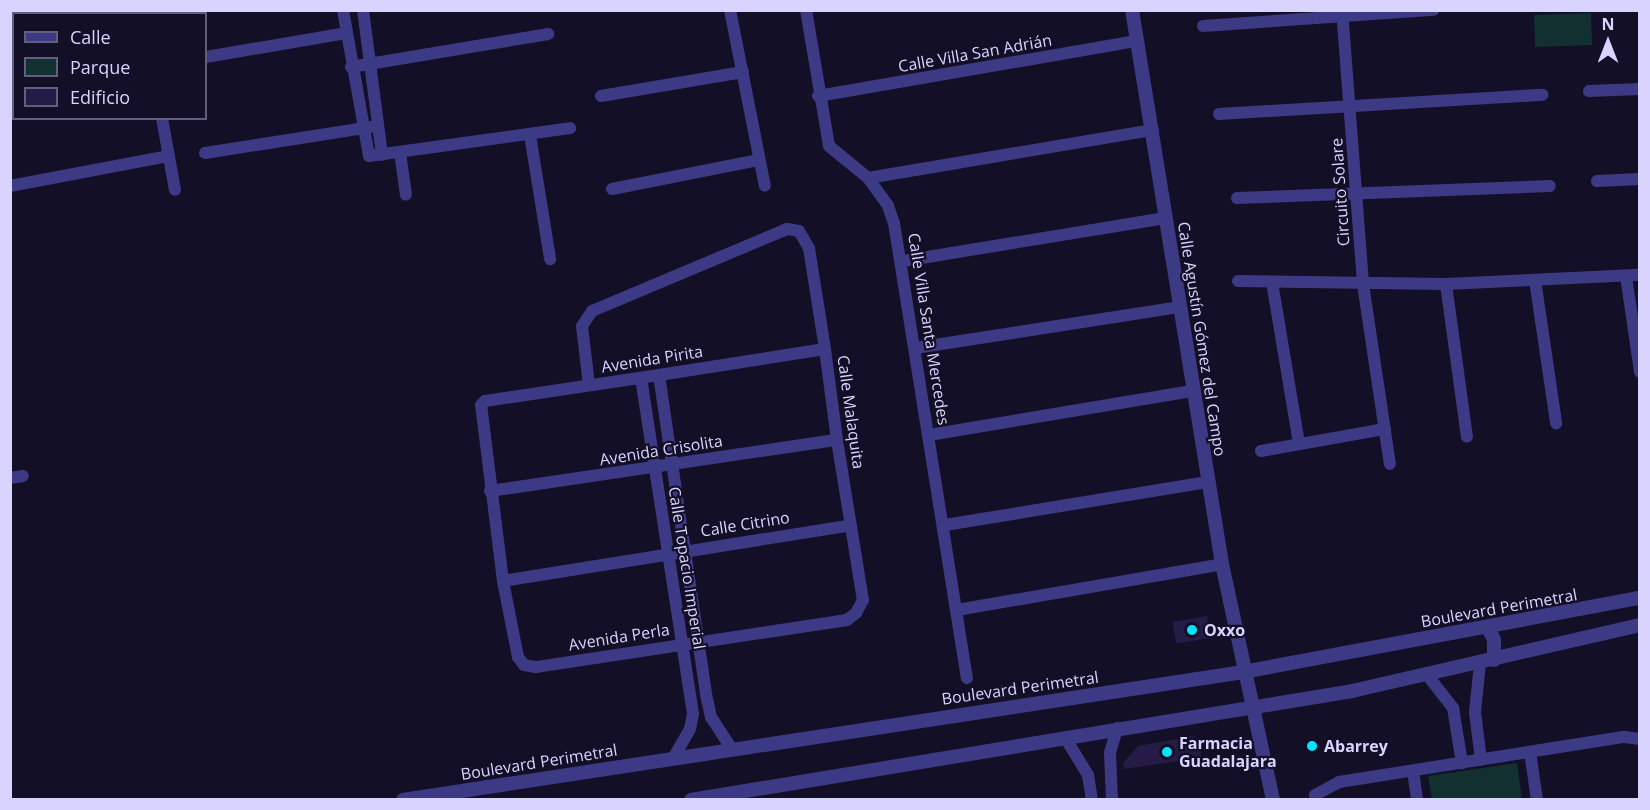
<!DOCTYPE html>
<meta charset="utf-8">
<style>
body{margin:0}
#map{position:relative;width:1650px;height:810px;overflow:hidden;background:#130f26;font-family:"Open Sans",sans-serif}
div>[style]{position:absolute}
.green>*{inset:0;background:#12302f;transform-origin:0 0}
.building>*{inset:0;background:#241b47;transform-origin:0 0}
.minor>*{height:12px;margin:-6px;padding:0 6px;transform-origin:6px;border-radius:6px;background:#3d3a85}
.tertiary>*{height:14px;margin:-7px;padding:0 7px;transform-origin:7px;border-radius:7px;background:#3d3a85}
.dots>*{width:16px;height:16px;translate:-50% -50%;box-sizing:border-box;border:3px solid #130f26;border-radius:50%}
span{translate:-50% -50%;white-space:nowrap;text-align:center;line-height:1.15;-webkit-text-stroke:4.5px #130f26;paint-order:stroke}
.street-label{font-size:16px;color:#d9d4ff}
.poi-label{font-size:16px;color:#d9d4ff;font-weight:700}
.left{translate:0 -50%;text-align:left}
.frame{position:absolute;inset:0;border:12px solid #d9d4ff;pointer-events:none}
.legend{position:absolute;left:12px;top:12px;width:195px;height:108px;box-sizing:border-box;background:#130f26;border:2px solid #625e7d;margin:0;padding:8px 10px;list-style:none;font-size:18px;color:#d9d4ff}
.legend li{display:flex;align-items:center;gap:12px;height:30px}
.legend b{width:30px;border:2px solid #625e7d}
.north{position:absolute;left:1578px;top:12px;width:60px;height:60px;-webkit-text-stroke:4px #130f26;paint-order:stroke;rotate:0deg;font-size:16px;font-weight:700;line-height:24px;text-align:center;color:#d9d4ff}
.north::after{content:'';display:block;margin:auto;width:21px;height:27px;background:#d9d4ff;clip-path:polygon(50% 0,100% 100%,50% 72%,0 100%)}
</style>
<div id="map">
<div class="green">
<div style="left:1591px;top:13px;width:32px;height:57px;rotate:88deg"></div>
<div style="clip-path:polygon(1517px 763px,1522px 799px,1432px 799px,1428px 776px)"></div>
</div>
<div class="building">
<div style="left:1207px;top:616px;width:22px;height:35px;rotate:80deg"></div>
<div style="clip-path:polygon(1192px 736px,1203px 745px,1200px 758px,1124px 769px,1123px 763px,1138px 746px)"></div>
</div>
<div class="minor">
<div style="left:143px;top:10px;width:4px;rotate:76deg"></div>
<div style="left:343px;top:10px;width:148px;rotate:79.9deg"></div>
<div style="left:369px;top:156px;width:203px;rotate:-7.9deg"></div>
<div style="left:363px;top:10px;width:146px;rotate:82.5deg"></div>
<div style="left:730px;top:10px;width:179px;rotate:78.8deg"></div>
<div style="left:806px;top:10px;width:138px;rotate:80.4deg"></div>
<div style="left:829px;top:146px;width:50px;rotate:39.4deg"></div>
<div style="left:868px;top:178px;width:34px;rotate:54deg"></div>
<div style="left:888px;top:206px;width:18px;rotate:71deg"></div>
<div style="left:894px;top:223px;width:461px;rotate:80.9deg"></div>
<div style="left:1342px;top:10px;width:275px;rotate:85.6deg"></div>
<div style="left:1363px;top:284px;width:182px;rotate:81.5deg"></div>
<div style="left:1203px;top:26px;width:231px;rotate:-4deg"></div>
<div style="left:206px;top:57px;width:143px;rotate:-9.7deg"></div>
<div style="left:351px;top:67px;width:200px;rotate:-9.5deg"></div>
<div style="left:10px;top:87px;width:4px"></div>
<div style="left:1589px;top:91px;width:51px;rotate:-2.2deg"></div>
<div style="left:601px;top:96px;width:144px;rotate:-9.6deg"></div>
<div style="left:818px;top:96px;width:325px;rotate:-9.8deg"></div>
<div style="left:1219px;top:114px;width:324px;rotate:-3.4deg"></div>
<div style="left:162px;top:118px;width:73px;rotate:79.8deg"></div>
<div style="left:530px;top:135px;width:126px;rotate:80.8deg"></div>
<div style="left:400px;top:152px;width:43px;rotate:82.1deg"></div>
<div style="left:205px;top:153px;width:175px;rotate:-8.9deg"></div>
<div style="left:868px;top:178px;width:289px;rotate:-9.6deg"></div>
<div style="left:1597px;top:181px;width:43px;rotate:-2.7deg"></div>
<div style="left:10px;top:186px;width:162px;rotate:-10.7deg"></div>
<div style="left:612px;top:189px;width:150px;rotate:-11.2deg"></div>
<div style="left:1237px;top:198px;width:313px;rotate:-2.2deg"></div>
<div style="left:903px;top:261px;width:266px;rotate:-9.3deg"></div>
<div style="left:1626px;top:276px;width:97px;rotate:81.7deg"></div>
<div style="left:1535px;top:280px;width:145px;rotate:81.6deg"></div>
<div style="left:1238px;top:281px;width:208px;rotate:0.8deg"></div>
<div style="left:1446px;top:284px;width:194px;rotate:-2.7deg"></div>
<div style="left:1272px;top:282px;width:163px;rotate:80.5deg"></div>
<div style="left:1446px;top:284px;width:154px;rotate:82.2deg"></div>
<div style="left:915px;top:348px;width:267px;rotate:-8.8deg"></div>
<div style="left:659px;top:375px;width:322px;rotate:81.6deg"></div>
<div style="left:706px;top:694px;width:24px;rotate:78deg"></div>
<div style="left:711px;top:717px;width:37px;rotate:57deg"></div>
<div style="left:641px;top:378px;width:340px;rotate:81.2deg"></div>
<div style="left:693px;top:714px;width:15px;rotate:101deg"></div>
<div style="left:690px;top:729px;width:34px;rotate:120deg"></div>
<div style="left:589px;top:385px;width:59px;rotate:-96.8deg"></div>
<div style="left:582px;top:326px;width:18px;rotate:-56deg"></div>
<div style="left:592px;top:311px;width:212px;rotate:-22.8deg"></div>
<div style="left:787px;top:229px;width:12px;rotate:9deg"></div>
<div style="left:799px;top:231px;width:20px;rotate:60deg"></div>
<div style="left:809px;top:248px;width:102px;rotate:81deg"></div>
<div style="left:825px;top:349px;width:92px;rotate:82.5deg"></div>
<div style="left:837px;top:440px;width:162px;rotate:80.8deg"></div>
<div style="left:863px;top:600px;width:15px;rotate:118deg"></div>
<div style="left:856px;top:613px;width:11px;rotate:142deg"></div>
<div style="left:847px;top:620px;width:315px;rotate:171.4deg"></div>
<div style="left:536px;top:667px;width:12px;rotate:-171deg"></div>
<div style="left:524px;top:665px;width:10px;rotate:-127deg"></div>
<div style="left:518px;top:657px;width:77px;rotate:-101.2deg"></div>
<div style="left:503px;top:581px;width:177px;rotate:-97.1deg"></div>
<div style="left:481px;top:405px;width:6px;rotate:-45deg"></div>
<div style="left:485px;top:401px;width:176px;rotate:-8.5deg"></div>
<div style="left:659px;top:375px;width:168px;rotate:-8.9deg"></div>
<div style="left:929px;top:435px;width:268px;rotate:-9.5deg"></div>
<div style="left:1261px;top:451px;width:126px;rotate:-10.1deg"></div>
<div style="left:10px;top:478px;width:13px;rotate:-9deg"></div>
<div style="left:490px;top:491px;width:351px;rotate:-8.4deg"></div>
<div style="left:945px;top:525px;width:266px;rotate:-9.3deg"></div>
<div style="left:503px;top:581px;width:352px;rotate:-9.1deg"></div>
<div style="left:957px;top:610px;width:269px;rotate:-9.8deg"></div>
<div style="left:1480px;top:663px;width:49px;rotate:95.8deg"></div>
<div style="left:1475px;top:712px;width:48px;rotate:82.9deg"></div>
<div style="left:1428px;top:676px;width:41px;rotate:52deg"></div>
<div style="left:1453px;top:708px;width:56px;rotate:80.7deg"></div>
<div style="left:1066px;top:739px;width:42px;rotate:58.6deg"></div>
<div style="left:1088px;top:775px;width:25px;rotate:81deg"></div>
<div style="left:1530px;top:752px;width:49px;rotate:81.7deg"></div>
<div style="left:1413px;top:771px;width:29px;rotate:82deg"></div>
<div style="left:1315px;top:795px;width:27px;rotate:-28deg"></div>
<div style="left:1339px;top:782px;width:289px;rotate:-9deg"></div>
<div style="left:1624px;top:737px;width:16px;rotate:7deg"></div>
<div style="left:1112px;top:800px;width:47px;rotate:-92.4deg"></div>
<div style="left:1110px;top:753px;width:26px;rotate:-74deg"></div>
</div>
<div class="tertiary">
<div style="left:1132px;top:10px;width:561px;rotate:80.77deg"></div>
<div style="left:1222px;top:564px;width:241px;rotate:77.8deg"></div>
<div style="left:1488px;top:628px;width:13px;rotate:63deg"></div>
<div style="left:1494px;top:640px;width:20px;rotate:90deg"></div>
<div style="left:403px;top:800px;width:850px;rotate:-8.66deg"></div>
<div style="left:1243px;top:672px;width:404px;rotate:-10.6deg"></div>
<div style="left:691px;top:800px;width:670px;rotate:-9.36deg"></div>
<div style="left:1352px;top:691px;width:295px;rotate:-12.9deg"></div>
</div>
<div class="dots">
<div style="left:1192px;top:630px;background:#00e5ff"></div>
<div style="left:1312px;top:746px;background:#00e5ff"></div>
<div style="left:1167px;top:752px;background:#00e5ff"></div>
</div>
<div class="street-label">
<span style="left:975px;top:53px;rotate:-10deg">Calle Villa San Adrián</span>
<span style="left:1340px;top:192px;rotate:-94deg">Circuito Solare</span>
<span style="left:929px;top:329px;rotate:81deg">Calle Villa Santa Mercedes</span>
<span style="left:1202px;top:339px;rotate:81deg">Calle Agustín Gómez del Campo</span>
<span style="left:652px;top:359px;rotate:-9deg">Avenida Pirita</span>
<span style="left:851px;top:412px;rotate:82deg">Calle Malaquita</span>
<span style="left:661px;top:450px;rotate:-9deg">Avenida Crisolita</span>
<span style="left:745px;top:524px;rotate:-9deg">Calle Citrino</span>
<span style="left:687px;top:568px;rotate:81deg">Calle Topacio Imperial</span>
<span style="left:1499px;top:608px;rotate:-10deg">Boulevard Perimetral</span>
<span style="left:619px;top:637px;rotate:-9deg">Avenida Perla</span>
<span style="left:1020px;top:688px;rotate:-8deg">Boulevard Perimetral</span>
<span style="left:539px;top:762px;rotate:-9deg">Boulevard Perimetral</span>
</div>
<div class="poi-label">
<span class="left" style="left:1204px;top:630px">Oxxo</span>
<span class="left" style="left:1179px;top:752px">Farmacia<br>Guadalajara</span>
<span class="left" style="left:1324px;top:746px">Abarrey</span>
</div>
<div class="frame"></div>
<ul class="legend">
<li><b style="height:8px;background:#3d3a85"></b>Calle</li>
<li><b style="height:16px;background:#12302f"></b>Parque</li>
<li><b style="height:16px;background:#241b47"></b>Edificio</li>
</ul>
<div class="north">N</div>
</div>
